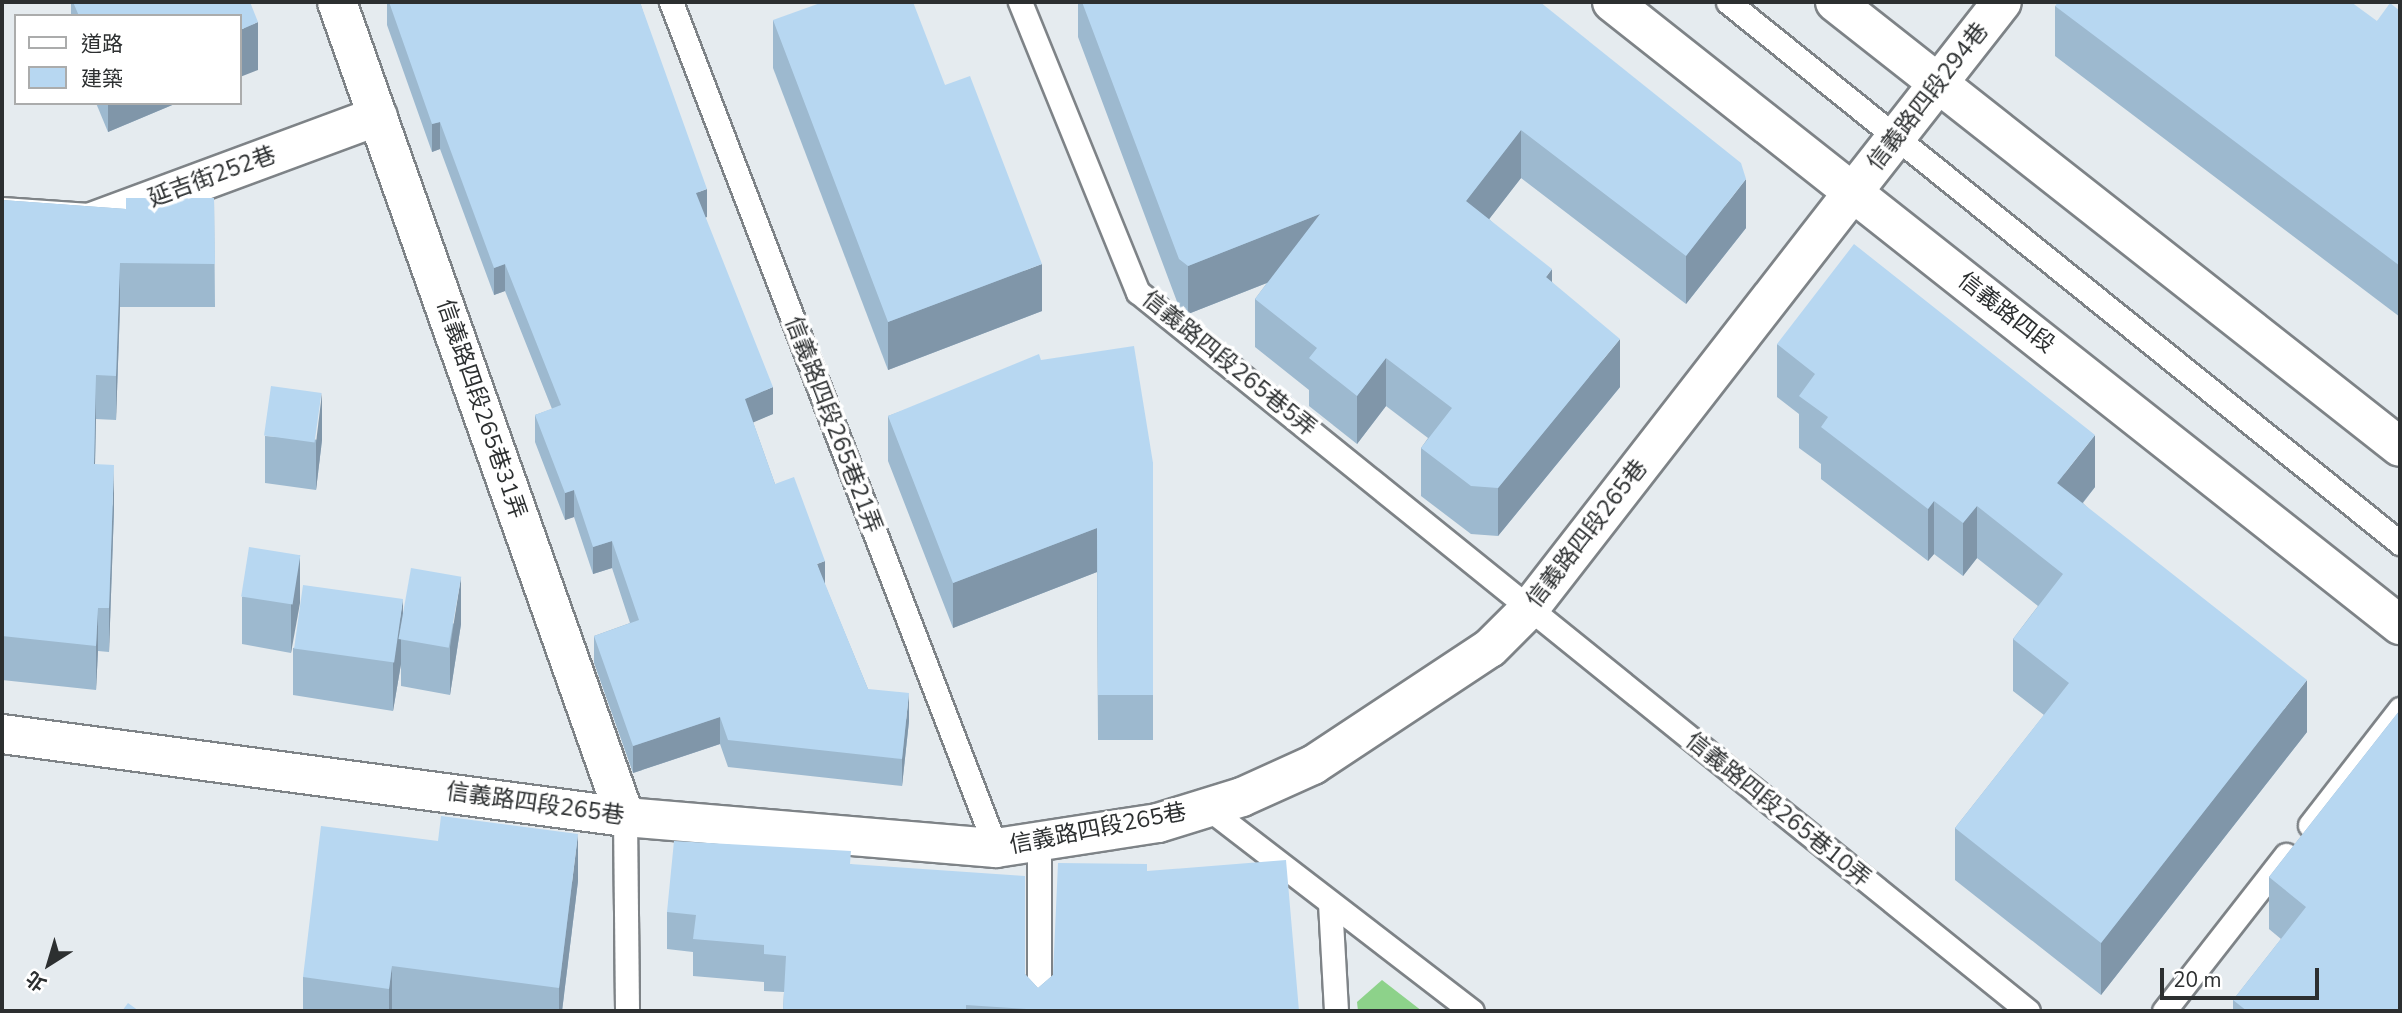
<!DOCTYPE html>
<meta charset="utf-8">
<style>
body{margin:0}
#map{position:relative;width:2402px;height:1013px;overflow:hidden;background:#e5ebef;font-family:"Nunito Sans","Noto Sans TC",sans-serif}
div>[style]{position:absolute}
.green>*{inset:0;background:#8dd28a}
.roads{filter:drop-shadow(2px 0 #7e8387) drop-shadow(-2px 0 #7e8387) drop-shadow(0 2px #7e8387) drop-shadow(0 -2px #7e8387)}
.lane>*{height:23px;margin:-11.5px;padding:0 11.5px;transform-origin:11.5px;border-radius:11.5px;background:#fff}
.street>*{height:38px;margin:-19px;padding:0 19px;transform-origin:19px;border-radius:19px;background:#fff}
.secondary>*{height:38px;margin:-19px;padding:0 19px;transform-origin:19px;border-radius:19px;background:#fff}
.wall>*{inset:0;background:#9db9cf}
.shaded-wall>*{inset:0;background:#8096a9}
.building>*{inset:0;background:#b7d7f1;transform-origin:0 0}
span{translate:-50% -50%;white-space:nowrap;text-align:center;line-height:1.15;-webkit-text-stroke:7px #fff;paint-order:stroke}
.street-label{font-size:23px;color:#2c2f30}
.frame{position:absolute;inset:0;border:4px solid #2c2f30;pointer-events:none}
.legend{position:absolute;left:14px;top:14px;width:228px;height:91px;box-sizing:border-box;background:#fff;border:2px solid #abacac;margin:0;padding:9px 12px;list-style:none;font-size:21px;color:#2c2f30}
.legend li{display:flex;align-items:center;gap:14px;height:35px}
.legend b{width:35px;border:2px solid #abacac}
.north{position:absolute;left:14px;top:929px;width:70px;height:70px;-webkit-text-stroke:5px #fff;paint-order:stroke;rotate:217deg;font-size:19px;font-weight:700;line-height:28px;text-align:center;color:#2c2f30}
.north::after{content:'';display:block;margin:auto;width:24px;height:32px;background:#2c2f30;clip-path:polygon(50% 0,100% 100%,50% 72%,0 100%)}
.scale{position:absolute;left:2160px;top:968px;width:159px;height:32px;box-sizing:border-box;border:4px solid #2c2f30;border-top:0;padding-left:9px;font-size:21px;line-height:24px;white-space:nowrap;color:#2c2f30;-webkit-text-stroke:5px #fff;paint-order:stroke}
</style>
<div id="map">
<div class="green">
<div style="clip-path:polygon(1382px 980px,1422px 1011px,1358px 1011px,1357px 1002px)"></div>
</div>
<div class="roads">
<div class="lane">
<div style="left:671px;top:2px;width:906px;rotate:68.99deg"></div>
<div style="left:1020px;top:2px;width:313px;rotate:67.9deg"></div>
<div style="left:1138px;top:292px;width:1144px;rotate:38.93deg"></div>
<div style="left:1728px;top:2px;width:863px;rotate:38.84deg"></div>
<div style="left:1208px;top:808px;width:333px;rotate:37.6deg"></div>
<div style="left:625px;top:817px;width:194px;rotate:89.4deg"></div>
<div style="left:2310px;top:825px;width:147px;rotate:-52.2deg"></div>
<div style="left:1039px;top:844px;width:167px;rotate:90deg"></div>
<div style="left:1330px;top:903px;width:108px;rotate:86.8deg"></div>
<div style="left:2164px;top:1011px;width:198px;rotate:-52deg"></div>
</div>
<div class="street">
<div style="left:337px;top:2px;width:864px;rotate:70.54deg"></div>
<div style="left:2px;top:217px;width:87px;rotate:3.9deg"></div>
<div style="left:89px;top:223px;width:308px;rotate:-20.3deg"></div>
<div style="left:2px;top:734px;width:629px;rotate:7.59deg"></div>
<div style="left:625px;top:817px;width:372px;rotate:4.8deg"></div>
<div style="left:996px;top:848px;width:164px;rotate:-8.8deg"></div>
<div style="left:1158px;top:823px;width:88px;rotate:-17.2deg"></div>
<div style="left:1242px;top:797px;width:78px;rotate:-24.3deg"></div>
<div style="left:1313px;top:765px;width:212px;rotate:-33.5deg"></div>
<div style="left:1490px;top:648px;width:55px;rotate:-45deg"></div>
<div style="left:1529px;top:609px;width:528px;rotate:-52.15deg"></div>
</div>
<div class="secondary">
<div style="left:1612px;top:2px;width:1005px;rotate:38.33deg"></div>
<div style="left:1835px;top:2px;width:719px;rotate:38.22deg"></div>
<div style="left:1853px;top:192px;width:241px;rotate:-51.9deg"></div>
</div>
</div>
<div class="wall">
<div style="clip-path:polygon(71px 2px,250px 2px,258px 70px,240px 16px,71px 16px)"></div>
<div style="clip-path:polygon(387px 2px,640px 2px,707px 217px,705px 217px,773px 414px,753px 422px,775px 484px,825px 585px,868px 689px,909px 721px,902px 786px,728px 767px,720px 744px,633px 773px,594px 663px,594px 636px,630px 623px,612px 568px,593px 574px,574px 517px,565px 520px,535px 442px,535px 415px,552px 409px,505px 291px,494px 295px,440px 149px,432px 152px,387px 25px)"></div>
<div style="clip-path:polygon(1078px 2px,1540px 2px,1746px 228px,1686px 304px,1521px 178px,1489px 219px,1552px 282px,1620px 387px,1498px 536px,1471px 534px,1421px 496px,1421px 448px,1428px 438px,1386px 406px,1357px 444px,1309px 406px,1309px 390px,1255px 347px,1255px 299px,1267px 283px,1188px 314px,1179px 307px,1078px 37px)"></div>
<div style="clip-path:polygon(2055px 6px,2377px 21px,2400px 11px,2400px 317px,2055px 56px)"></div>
<div style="clip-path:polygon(773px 20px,945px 85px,1042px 311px,888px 370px,773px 68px)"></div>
<div style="clip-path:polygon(96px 103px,177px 103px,108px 132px)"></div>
<div style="clip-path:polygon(214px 198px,215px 307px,120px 307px,116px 420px,96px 419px,95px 464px,114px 509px,109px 652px,98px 651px,96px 690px,2px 680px,2px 200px,126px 209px)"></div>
<div style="clip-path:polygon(1777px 344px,2095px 487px,2083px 503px,2307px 732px,2101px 995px,1955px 880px,1955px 828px,2044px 715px,2013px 691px,2013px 639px,2038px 606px,1977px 558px,1963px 576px,1934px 554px,1928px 561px,1821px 479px,1821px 464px,1799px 448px,1799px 414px,1777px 397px)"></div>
<div style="clip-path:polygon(1041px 360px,1153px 463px,1153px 740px,1098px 740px,1097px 572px,953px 628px,888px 461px,888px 416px)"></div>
<div style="clip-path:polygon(265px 436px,322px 440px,316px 490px,265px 483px)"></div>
<div style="clip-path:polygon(300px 555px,291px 653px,242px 644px,242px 597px)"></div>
<div style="clip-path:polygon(403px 620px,461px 624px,450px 695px,401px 686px,401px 664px,393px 711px,293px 695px,293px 648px)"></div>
<div style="clip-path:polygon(2400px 710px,2400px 1011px,2233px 1011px,2233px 1000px,2281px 939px,2269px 929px,2269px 877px)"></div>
<div style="clip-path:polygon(851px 864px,1025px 974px,1038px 988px,1053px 975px,1147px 871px,1299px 1011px,783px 1011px,784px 992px,764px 991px,764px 982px,693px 976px,693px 952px,667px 949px,667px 912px)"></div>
<div style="clip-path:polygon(578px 881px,562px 1011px,303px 1011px,303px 977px)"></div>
</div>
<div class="shaded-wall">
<div style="clip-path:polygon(258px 22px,258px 70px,240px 77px,240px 30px)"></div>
<div style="clip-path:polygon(108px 103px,177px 103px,108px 132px)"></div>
<div style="clip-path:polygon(440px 122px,440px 149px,432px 152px,432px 124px)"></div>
<div style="clip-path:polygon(1521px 130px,1521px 178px,1466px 249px,1466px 201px)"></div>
<div style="clip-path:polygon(1746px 179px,1746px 228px,1686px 304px,1686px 256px)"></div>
<div style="clip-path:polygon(707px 189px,707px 217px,696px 221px,696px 193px)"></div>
<div style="clip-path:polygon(1320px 214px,1320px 262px,1188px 314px,1188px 266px)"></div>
<div style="clip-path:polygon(120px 263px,120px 307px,116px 420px,116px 376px)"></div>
<div style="clip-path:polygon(505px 264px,505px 291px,494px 295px,494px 268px)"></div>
<div style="clip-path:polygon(1042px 264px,1042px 311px,888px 370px,888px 322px)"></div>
<div style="clip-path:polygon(1552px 269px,1552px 317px,1546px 277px)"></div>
<div style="clip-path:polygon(1620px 339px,1620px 387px,1498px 536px,1498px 488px)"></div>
<div style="clip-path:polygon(1386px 358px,1386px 406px,1357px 444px,1357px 396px)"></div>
<div style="clip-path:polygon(96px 375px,96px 419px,94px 508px,94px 464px)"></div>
<div style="clip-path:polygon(773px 387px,773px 414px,745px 426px,745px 399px)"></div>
<div style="clip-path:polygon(322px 393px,322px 440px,316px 490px,316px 443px)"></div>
<div style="clip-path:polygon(2095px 435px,2095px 487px,2057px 535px,2057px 483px)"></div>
<div style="clip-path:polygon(114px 465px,114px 509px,109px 652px,109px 608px)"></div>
<div style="clip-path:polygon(574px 490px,574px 517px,565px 520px,565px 493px)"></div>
<div style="clip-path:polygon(1934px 501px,1934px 554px,1928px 561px,1928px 509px)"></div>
<div style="clip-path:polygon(1977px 506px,1977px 558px,1963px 576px,1963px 523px)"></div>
<div style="clip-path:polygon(1097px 528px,1097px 572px,953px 628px,953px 583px)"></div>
<div style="clip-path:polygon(612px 541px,612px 568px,593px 574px,593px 547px)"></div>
<div style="clip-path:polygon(300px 555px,300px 603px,291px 653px,291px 605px)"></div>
<div style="clip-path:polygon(825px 561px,825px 589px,817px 564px)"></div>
<div style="clip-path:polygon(461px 577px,461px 624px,450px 695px,450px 647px)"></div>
<div style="clip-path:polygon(403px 599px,403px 639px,401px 639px,401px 664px,393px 711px,393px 664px)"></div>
<div style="clip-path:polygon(98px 608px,98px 651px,96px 690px,96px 646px)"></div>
<div style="clip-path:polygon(2307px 680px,2307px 732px,2101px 995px,2101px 943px)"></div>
<div style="clip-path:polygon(909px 693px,909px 721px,902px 786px,902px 759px)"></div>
<div style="clip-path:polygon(720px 717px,720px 744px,633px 773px,633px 746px)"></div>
<div style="clip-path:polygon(578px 834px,578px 881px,562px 1011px,559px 1011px,559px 988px)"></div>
<div style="clip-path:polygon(392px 966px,392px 1011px,389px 1011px,389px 989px)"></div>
</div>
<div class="building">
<div style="clip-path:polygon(73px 2px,250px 2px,258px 22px,240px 30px,240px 16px,79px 16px)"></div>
<div style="clip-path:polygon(389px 2px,640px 2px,707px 189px,696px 193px,773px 387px,745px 399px,775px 484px,794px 477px,825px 561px,817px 564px,868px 689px,909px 693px,902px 759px,728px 740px,720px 717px,633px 746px,594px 636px,639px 620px,612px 541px,593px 547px,574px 490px,565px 493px,535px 415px,561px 405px,505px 264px,494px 268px,440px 122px,432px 124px)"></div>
<div style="clip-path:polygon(823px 2px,913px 2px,945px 85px,970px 76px,1042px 264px,888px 322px,773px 20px)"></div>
<div style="clip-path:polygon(1082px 2px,1540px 2px,1741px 163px,1746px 179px,1686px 256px,1521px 130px,1466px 201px,1552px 269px,1546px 277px,1620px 339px,1498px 488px,1471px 486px,1421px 448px,1452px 408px,1386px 358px,1357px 396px,1309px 358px,1317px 348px,1255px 299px,1320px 214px,1188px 266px,1179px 259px)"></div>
<div style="clip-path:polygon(2058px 2px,2351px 2px,2377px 21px,2390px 3px,2400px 11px,2400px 266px,2055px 6px)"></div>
<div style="clip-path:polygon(126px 198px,214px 198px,215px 264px,120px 263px,116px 376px,96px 375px,94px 464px,114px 465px,109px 608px,98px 608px,96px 646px,2px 636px,2px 200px,126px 209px)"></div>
<div style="clip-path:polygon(1854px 244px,2095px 435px,2057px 483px,2307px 680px,2101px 943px,1955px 828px,2069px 683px,2013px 639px,2063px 574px,1977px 506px,1963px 523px,1934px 501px,1928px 509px,1821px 427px,1828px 417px,1799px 396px,1815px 374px,1777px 344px)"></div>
<div style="clip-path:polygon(1134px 346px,1153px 463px,1153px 695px,1098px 695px,1097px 528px,953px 583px,888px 416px,1039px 354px,1041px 360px)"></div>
<div style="left:271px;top:386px;width:51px;height:50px;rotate:8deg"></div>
<div style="left:249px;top:547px;width:52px;height:50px;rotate:9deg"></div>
<div style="left:411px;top:568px;width:51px;height:72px;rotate:10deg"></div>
<div style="left:303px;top:585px;width:101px;height:64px;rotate:8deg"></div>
<div style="clip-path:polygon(2400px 710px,2400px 1011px,2247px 1011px,2233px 1000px,2306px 907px,2269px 877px)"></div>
<div style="clip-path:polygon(441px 816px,578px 834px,559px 988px,392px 966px,389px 989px,303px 977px,321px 826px,438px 841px)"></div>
<div style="clip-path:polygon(674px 841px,851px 851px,850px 864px,1025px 876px,1025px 974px,1038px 988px,1053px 975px,1058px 863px,1147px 864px,1147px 871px,1286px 860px,1299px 1011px,1057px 1011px,966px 1005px,966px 1011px,871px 1011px,853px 1010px,853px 1011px,783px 1011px,786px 956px,764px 954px,764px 945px,693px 939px,696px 915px,667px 912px)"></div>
<div style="clip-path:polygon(128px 1003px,139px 1011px,122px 1011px)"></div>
</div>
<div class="street-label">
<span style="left:1928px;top:97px;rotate:-52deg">信義路四段294巷</span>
<span style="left:212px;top:177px;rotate:-20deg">延吉街252巷</span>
<span style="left:2006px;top:313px;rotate:38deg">信義路四段</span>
<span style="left:1229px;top:364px;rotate:39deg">信義路四段265巷5弄</span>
<span style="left:481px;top:409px;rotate:71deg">信義路四段265巷31弄</span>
<span style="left:833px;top:425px;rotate:69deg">信義路四段265巷21弄</span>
<span style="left:1587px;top:534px;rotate:-52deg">信義路四段265巷</span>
<span style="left:535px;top:804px;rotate:8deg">信義路四段265巷</span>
<span style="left:1778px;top:810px;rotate:39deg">信義路四段265巷10弄</span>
<span style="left:1098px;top:829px;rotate:-11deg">信義路四段265巷</span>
</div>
<div class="frame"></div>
<ul class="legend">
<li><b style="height:9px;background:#fff"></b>道路</li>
<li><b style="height:19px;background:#b7d7f1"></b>建築</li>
</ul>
<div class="north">北</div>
<div class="scale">20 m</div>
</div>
